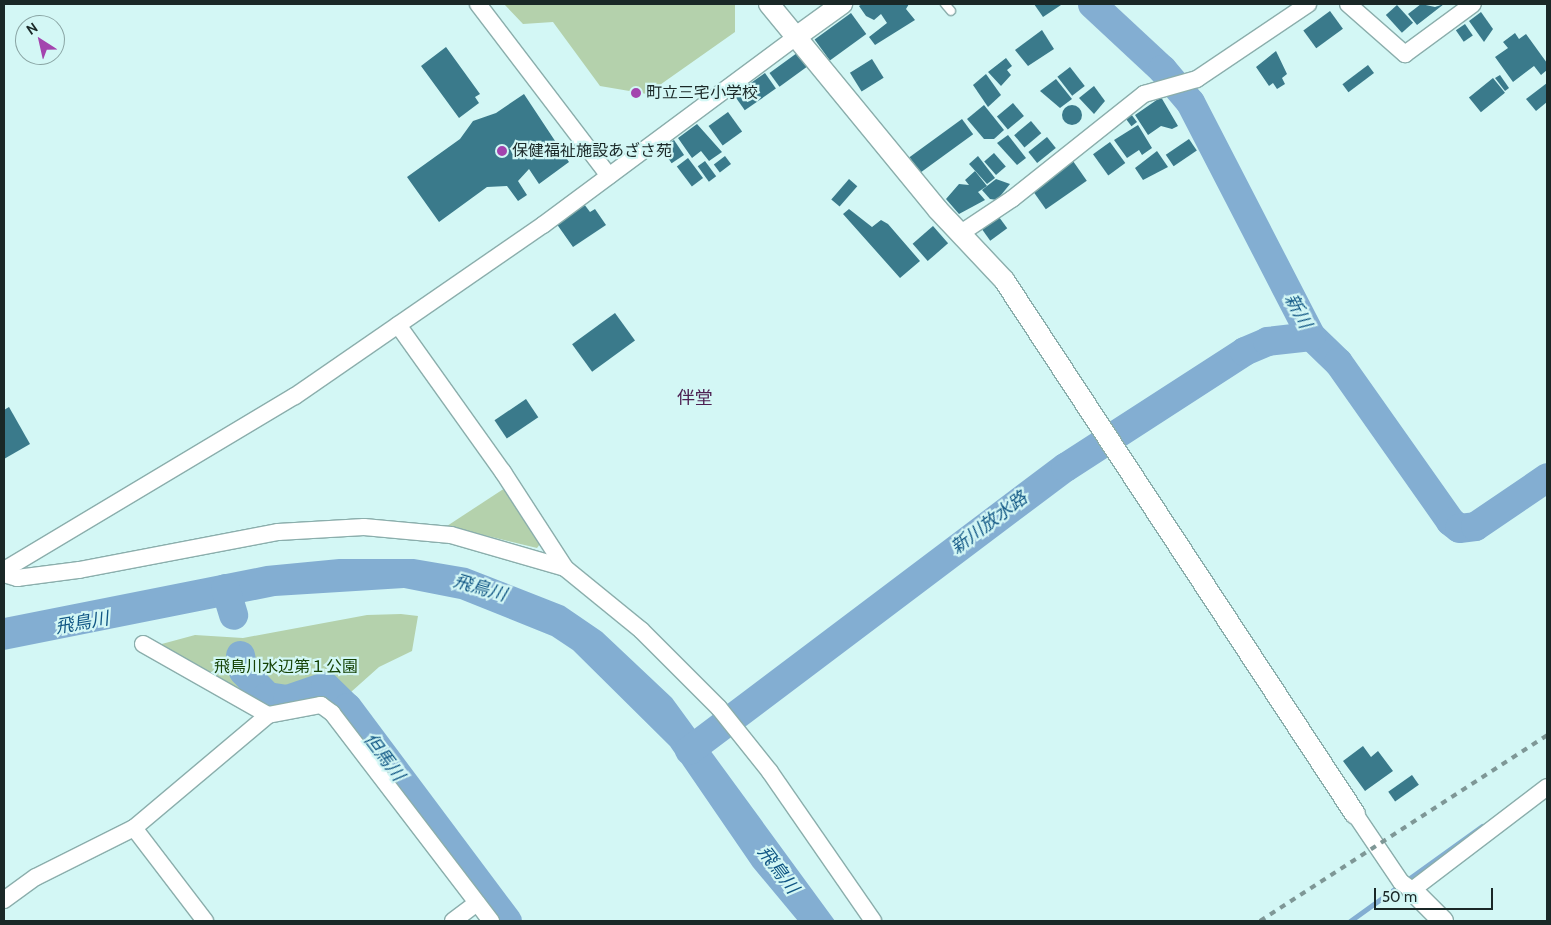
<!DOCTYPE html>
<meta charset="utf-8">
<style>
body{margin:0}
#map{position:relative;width:1551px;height:925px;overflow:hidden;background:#d3f7f5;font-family:Cabin,"Noto Sans JP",sans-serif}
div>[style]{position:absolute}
.green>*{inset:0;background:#b4d1ac}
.water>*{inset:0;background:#83aed2}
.stream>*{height:5px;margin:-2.5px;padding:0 2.5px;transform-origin:2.5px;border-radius:2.5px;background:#83aed2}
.river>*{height:29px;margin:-14.5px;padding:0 14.5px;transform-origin:14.5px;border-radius:14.5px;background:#83aed2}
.building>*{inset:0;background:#3a7a8b;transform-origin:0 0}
.round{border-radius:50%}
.roads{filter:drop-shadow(1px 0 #8baeac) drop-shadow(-1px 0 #8baeac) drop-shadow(0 1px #8baeac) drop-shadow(0 -1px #8baeac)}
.service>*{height:8px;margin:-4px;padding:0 4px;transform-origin:4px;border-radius:4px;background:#fff}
.minor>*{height:16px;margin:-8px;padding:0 8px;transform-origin:8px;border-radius:8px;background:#fff}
.tertiary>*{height:20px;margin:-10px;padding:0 10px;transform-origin:10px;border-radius:10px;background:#fff}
.rail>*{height:4px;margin-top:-2px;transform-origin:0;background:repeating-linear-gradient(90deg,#7e9796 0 6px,transparent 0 12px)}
.dots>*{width:14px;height:14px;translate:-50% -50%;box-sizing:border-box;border:2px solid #d3f7f5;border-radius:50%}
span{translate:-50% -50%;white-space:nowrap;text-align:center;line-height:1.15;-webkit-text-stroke:4.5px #d3f7f5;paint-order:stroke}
.poi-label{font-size:16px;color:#1a2827}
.left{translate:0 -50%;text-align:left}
.park-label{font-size:16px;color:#154205}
.water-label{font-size:18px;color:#105684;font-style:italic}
.neighbourhood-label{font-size:18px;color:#4d2052}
.frame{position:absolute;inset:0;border:5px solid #1a2827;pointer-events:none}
.north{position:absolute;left:15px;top:15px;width:50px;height:50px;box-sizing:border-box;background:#d3f7f5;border:1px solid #89a4a3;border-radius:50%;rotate:325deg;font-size:14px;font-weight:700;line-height:20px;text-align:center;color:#1a2827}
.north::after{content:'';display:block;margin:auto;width:18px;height:22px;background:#a344ae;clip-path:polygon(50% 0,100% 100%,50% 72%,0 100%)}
.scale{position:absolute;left:1374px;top:888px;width:119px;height:22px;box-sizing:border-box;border:2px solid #1a2827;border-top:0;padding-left:6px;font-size:15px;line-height:18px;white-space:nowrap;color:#1a2827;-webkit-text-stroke:4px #d3f7f5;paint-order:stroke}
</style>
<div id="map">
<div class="green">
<div style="clip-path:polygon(504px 4px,735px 4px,735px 32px,647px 94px,600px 86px,553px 22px,523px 24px)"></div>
<div style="clip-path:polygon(505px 488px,540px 544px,537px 548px,447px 526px)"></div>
<div style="clip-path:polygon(401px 614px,418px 616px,412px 651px,379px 667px,351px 692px,331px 700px,321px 696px,285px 706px,251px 698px,158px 645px,195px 635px,243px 638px,367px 615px)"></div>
</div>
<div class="water">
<div style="clip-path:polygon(339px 559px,414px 559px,467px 568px,564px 606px,602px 632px,672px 698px,835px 921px,798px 921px,753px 867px,670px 746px,573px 650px,552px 636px,460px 599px,404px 588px,275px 596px,4px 650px,4px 618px,266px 566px)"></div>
</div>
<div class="stream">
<div style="left:1350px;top:921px;width:163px;rotate:-35.7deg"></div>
</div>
<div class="river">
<div style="left:1092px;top:4px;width:96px;rotate:42.9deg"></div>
<div style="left:1162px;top:69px;width:43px;rotate:49.7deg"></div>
<div style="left:1190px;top:102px;width:263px;rotate:62.7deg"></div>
<div style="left:1311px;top:336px;width:37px;rotate:44deg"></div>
<div style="left:1338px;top:362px;width:194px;rotate:54.8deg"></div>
<div style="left:1450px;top:521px;width:11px;rotate:38deg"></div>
<div style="left:1459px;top:528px;width:16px;rotate:-7deg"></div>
<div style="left:1475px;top:526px;width:87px;rotate:-34.2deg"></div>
<div style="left:225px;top:588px;width:28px;rotate:73deg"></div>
<div style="left:240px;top:655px;width:16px;rotate:79deg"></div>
<div style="left:243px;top:671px;width:35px;rotate:46deg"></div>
<div style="left:267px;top:696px;width:20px;rotate:9deg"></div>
<div style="left:287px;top:699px;width:40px;rotate:-18.9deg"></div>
<div style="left:325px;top:686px;width:30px;rotate:44deg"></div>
<div style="left:347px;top:707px;width:267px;rotate:53.2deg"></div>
<div style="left:689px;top:750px;width:471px;rotate:-37deg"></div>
<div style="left:1065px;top:467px;width:213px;rotate:-32.9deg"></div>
<div style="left:1244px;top:351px;width:25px;rotate:-23deg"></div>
<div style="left:1267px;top:341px;width:44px;rotate:-6.5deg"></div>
</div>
<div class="building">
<div style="clip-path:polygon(862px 4px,909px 4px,906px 9px,915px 20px,875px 45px,869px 37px,887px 23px,881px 14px,874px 20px,866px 16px,859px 6px)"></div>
<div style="clip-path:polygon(1034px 4px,1060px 4px,1061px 5px,1043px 17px)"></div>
<div style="clip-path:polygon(1421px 4px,1435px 7px,1444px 4px,1417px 25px,1408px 14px)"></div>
<div style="left:1397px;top:5px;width:24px;height:15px;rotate:48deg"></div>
<div style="left:1330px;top:11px;width:22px;height:33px;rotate:54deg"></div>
<div style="clip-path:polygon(1481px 12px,1493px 29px,1484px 42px,1469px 21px)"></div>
<div style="left:851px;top:13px;width:26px;height:45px;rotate:54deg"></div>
<div style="left:1465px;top:24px;width:14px;height:11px;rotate:56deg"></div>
<div style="clip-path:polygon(1042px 30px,1054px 49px,1028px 66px,1015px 50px)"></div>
<div style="clip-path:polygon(1515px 33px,1519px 39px,1526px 34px,1547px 63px,1547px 70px,1541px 75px,1534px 66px,1513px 82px,1495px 57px,1508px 48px,1503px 42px)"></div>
<div style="clip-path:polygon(446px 47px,480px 94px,475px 97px,479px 103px,459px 118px,421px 66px)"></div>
<div style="clip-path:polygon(1276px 51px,1287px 74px,1282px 78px,1285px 84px,1277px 89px,1273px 83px,1269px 86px,1256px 67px)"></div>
<div style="left:797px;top:53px;width:17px;height:34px;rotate:54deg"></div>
<div style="clip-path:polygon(1006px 58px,1012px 66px,1007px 70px,1011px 75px,1001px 86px,988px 72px)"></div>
<div style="left:872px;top:59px;width:22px;height:26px;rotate:58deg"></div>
<div style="left:1368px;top:65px;width:10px;height:32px;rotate:53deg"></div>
<div style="left:1070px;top:67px;width:24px;height:16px;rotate:52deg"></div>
<div style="left:765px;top:73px;width:19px;height:38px;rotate:55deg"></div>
<div style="clip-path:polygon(986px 74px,1001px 95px,988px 107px,973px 85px)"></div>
<div style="clip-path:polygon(1500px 75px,1509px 88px,1505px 91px,1495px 78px)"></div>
<div style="left:1493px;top:78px;width:19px;height:31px;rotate:51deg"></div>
<div style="clip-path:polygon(1056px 79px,1072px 99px,1060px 108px,1040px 91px)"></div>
<div style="clip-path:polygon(1547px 83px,1547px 102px,1536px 111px,1526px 99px)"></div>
<div style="clip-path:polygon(1094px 86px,1105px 101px,1094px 114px,1079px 98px)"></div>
<div style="clip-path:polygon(524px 94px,569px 162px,539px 184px,529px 169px,518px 181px,527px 195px,518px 201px,507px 186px,487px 187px,439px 222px,407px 177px,460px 139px,473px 121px,496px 113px)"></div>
<div style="clip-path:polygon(1161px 97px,1178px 126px,1172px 129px,1161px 126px,1148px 135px,1135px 115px)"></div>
<div style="left:1013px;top:103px;width:17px;height:21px;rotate:50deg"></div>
<div style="clip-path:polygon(984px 105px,1004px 130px,994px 139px,984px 139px,967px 119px)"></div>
<div class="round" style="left:1062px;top:105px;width:20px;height:20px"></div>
<div style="left:728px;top:112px;width:24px;height:24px;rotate:54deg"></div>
<div style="left:1131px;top:114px;width:10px;height:7px;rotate:53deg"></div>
<div style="left:962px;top:119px;width:19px;height:65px;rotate:54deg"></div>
<div style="left:1031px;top:121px;width:16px;height:22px;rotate:50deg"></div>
<div style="clip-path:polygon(697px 124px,722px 152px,709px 161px,701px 151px,692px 158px,678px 138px)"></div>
<div style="clip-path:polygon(1138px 125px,1152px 148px,1142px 155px,1139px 150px,1127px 158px,1114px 140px)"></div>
<div style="clip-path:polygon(1008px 135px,1026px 158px,1017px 165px,997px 143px)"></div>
<div style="left:1047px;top:137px;width:14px;height:24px;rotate:51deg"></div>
<div style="left:1189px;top:139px;width:14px;height:28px;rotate:56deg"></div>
<div style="left:674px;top:140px;width:18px;height:15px;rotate:56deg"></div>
<div style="left:1110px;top:142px;width:26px;height:21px;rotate:54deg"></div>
<div style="clip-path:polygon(1157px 151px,1168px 167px,1143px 180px,1135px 168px)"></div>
<div style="left:994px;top:153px;width:18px;height:13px;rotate:49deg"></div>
<div style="left:725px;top:156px;width:10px;height:14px;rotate:53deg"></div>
<div style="clip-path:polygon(978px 156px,995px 178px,987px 184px,969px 164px)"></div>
<div style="left:688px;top:158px;width:25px;height:14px;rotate:53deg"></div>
<div style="left:705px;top:161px;width:19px;height:9px;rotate:54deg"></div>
<div style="left:1073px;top:161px;width:24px;height:50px;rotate:55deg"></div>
<div style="clip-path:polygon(975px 171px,987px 186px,978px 192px,985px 200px,959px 214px,946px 199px,959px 184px,969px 185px,965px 180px)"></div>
<div style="left:849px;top:179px;width:11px;height:27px;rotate:41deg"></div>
<div style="clip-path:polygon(996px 179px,1010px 184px,997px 200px,990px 199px,982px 190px)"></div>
<div style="clip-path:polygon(584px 204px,590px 212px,595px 209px,606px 225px,573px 247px,556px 223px)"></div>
<div style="clip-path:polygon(849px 209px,872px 227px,881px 220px,888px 224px,920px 261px,900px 278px,843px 214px)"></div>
<div style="left:999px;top:217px;width:14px;height:21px;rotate:54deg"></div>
<div style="left:933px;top:226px;width:23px;height:27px;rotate:49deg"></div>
<div style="left:615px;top:313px;width:34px;height:53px;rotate:54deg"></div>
<div style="left:526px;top:399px;width:22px;height:38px;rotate:56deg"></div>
<div style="clip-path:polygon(9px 407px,30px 444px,4px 459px,4px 410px)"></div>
<div style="clip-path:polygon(1363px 746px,1371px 757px,1378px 751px,1393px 771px,1365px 791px,1343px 761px)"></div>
<div style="left:1412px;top:775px;width:12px;height:29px;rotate:55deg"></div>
</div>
<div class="roads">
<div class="service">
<div style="left:945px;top:4px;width:9px;rotate:49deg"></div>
</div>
<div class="minor">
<div style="left:478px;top:4px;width:216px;rotate:52.7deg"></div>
<div style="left:1348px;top:4px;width:76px;rotate:41.3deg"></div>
<div style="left:1405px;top:54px;width:84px;rotate:-36.3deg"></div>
<div style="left:961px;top:233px;width:61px;rotate:-33.7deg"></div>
<div style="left:1012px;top:199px;width:169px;rotate:-38.5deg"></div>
<div style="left:1144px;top:94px;width:55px;rotate:-15.8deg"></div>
<div style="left:1197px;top:79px;width:134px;rotate:-34deg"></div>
<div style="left:398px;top:325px;width:181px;rotate:54.5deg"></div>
<div style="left:503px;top:472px;width:114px;rotate:57.1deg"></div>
<div style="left:4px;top:570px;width:339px;rotate:-30.9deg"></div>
<div style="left:295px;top:396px;width:301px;rotate:-34.6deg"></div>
<div style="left:543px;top:225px;width:315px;rotate:-36.6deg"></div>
<div style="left:4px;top:574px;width:14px;rotate:17deg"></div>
<div style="left:17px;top:578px;width:63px;rotate:-7.4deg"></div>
<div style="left:79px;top:570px;width:203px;rotate:-10.8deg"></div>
<div style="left:278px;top:532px;width:86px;rotate:-3.3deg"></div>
<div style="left:364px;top:527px;width:87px;rotate:5.3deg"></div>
<div style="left:451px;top:535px;width:119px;rotate:16.1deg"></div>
<div style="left:565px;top:568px;width:98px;rotate:39.2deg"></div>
<div style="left:641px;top:630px;width:110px;rotate:45deg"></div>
<div style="left:719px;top:708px;width:82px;rotate:51.4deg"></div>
<div style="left:770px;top:772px;width:181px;rotate:55.3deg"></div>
<div style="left:143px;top:644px;width:144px;rotate:29.6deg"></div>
<div style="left:268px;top:715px;width:54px;rotate:-10.7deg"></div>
<div style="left:321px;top:705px;width:14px;rotate:36deg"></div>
<div style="left:332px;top:713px;width:262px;rotate:52.6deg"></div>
<div style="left:1355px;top:814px;width:82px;rotate:55.9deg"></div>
<div style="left:1401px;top:882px;width:14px;rotate:36deg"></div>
<div style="left:1412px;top:890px;width:170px;rotate:-37.3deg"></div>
<div style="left:134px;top:828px;width:117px;rotate:52.6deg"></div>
<div style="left:4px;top:900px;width:39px;rotate:-36deg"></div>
<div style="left:36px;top:877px;width:110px;rotate:-26.6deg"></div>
<div style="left:134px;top:828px;width:175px;rotate:-40.1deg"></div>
<div style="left:453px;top:921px;width:30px;rotate:-37deg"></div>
</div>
<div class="tertiary">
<div style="left:769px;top:4px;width:266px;rotate:50.6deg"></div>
<div style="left:938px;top:210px;width:96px;rotate:46.7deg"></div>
<div style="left:1004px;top:280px;width:639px;rotate:56.68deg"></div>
<div style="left:796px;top:37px;width:57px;rotate:-35.7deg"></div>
<div style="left:1412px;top:890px;width:44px;rotate:45deg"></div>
</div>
</div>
<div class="rail">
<div style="left:1260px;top:921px;width:342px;rotate:-32.9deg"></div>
</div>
<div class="dots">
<div style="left:636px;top:93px;background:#a344ae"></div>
<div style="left:502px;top:151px;background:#a344ae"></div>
</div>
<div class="poi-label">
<span class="left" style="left:646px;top:93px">町立三宅小学校</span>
<span class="left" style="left:512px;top:151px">保健福祉施設あざさ苑</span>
</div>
<div class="park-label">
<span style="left:286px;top:667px">飛鳥川水辺第１公園</span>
</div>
<div class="water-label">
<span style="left:1298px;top:311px;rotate:62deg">新川</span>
<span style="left:989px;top:523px;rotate:-37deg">新川放水路</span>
<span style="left:480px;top:588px;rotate:16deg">飛鳥川</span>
<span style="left:82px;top:623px;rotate:-10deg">飛鳥川</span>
<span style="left:384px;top:757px;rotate:53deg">但馬川</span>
<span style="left:778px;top:870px;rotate:53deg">飛鳥川</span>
</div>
<div class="neighbourhood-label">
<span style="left:695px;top:398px">伴堂</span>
</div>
<div class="frame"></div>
<div class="north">N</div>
<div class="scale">50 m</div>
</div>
